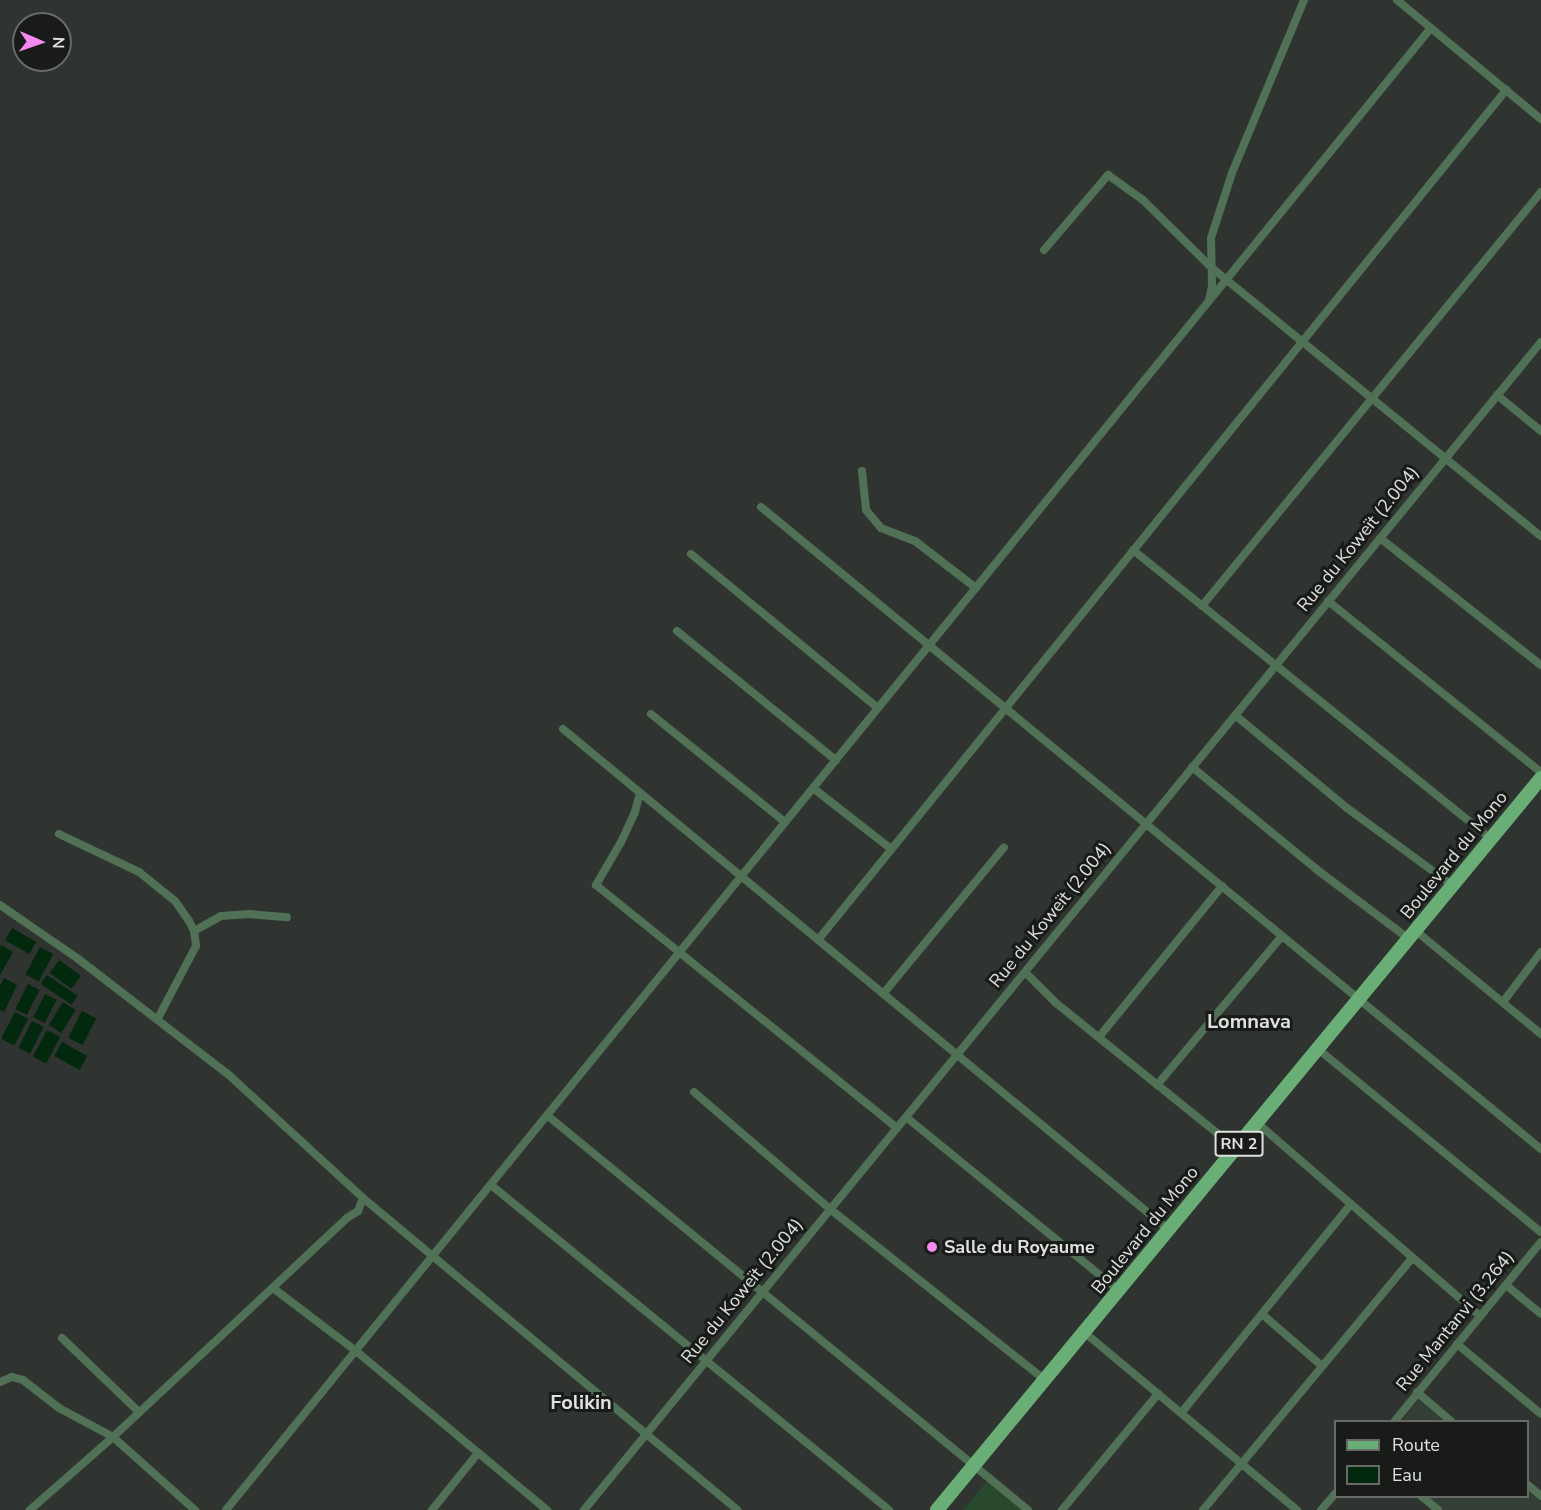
<!DOCTYPE html>
<meta charset="utf-8">
<style>
body{margin:0}
#map{position:relative;width:1541px;height:1510px;overflow:hidden;background:#2f3430;font-family:"Nunito Sans",sans-serif}
div>[style]{position:absolute}
.built>*{inset:0;background:#333e35}
.green>*{inset:0;background:#28492e}
.water>*{inset:0;background:#02280d;transform-origin:0 0}
.street>*{height:8px;margin:-4px;padding:0 4px;transform-origin:4px;border-radius:4px;background:#517156}
.primary>*{height:14px;margin:-7px;padding:0 7px;transform-origin:7px;border-radius:7px;background:#6aae77}
.dots>*{width:16px;height:16px;translate:-50% -50%;box-sizing:border-box;border:3px solid #191b19;border-radius:50%}
span{translate:-50% -50%;white-space:nowrap;text-align:center;line-height:1.15;-webkit-text-stroke:6px #191b19;paint-order:stroke}
.shield-label span{padding:2px 4px;background:#191b19;border:2px solid;border-radius:4px;-webkit-text-stroke-width:0}
.shield-label{font-size:16px;color:#dee1de;font-weight:700}
.street-label{font-size:18px;color:#dee1de}
.poi-label{font-size:18px;color:#dee1de;font-weight:700}
.left{translate:0 -50%;text-align:left}
.neighbourhood-label{font-size:20px;color:#dee1de;font-weight:700}
.legend{position:absolute;left:1334px;top:1420px;width:195px;height:78px;box-sizing:border-box;background:#191b19;border:2px solid #686a68;margin:0;padding:8px 10px;list-style:none;font-size:18px;color:#dee1de}
.legend li{display:flex;align-items:center;gap:12px;height:30px}
.legend b{width:30px;border:2px solid #686a68}
.north{position:absolute;left:12px;top:12px;width:60px;height:60px;box-sizing:border-box;background:#191b19;border:2px solid #686a68;border-radius:50%;rotate:92deg;font-size:16px;font-weight:700;line-height:24px;text-align:center;color:#dee1de}
.north::after{content:'';display:block;margin:auto;width:21px;height:27px;background:#f589ef;clip-path:polygon(50% 0,100% 100%,50% 72%,0 100%)}
</style>
<div id="map">
<div class="built">
<div style="clip-path:polygon(1420px 1398px,1447px 1422px,1401px 1422px)"></div>
<div style="clip-path:polygon(1528px 1491px,1541px 1502px,1541px 1510px,1444px 1510px,1427px 1497px,1528px 1496px)"></div>
</div>
<div class="green">
<div style="clip-path:polygon(988px 1480px,1027px 1510px,963px 1510px)"></div>
</div>
<div class="water">
<div style="left:12px;top:928px;width:28px;height:14px;rotate:30deg"></div>
<div style="clip-path:polygon(1px 945px,13px 952px,0 975px,0 948px)"></div>
<div style="left:40px;top:947px;width:15px;height:31px;rotate:28deg"></div>
<div style="left:59px;top:960px;width:27px;height:16px;rotate:36deg"></div>
<div style="left:47px;top:975px;width:37px;height:11px;rotate:34deg"></div>
<div style="clip-path:polygon(4px 978px,17px 985px,4px 1012px,0 1010px,0 986px)"></div>
<div style="left:28px;top:984px;width:13px;height:28px;rotate:27deg"></div>
<div style="left:45px;top:994px;width:13px;height:26px;rotate:27deg"></div>
<div style="left:63px;top:1002px;width:15px;height:27px;rotate:32deg"></div>
<div style="left:82px;top:1011px;width:16px;height:30px;rotate:27deg"></div>
<div style="left:15px;top:1012px;width:15px;height:30px;rotate:28deg"></div>
<div style="left:32px;top:1021px;width:13px;height:30px;rotate:27deg"></div>
<div style="left:47px;top:1030px;width:15px;height:30px;rotate:28deg"></div>
<div style="left:62px;top:1042px;width:29px;height:16px;rotate:29deg"></div>
</div>
<div class="street">
<div style="left:1397px;top:0;width:187px;rotate:39.6deg"></div>
<div style="left:1044px;top:250px;width:99px;rotate:-49.5deg"></div>
<div style="left:1108px;top:175px;width:43px;rotate:35.5deg"></div>
<div style="left:1143px;top:200px;width:97px;rotate:44.6deg"></div>
<div style="left:1212px;top:268px;width:424px;rotate:39.2deg"></div>
<div style="left:1209px;top:300px;width:14px;rotate:-78deg"></div>
<div style="left:1212px;top:286px;width:48px;rotate:-91.2deg"></div>
<div style="left:1211px;top:238px;width:68px;rotate:-72.1deg"></div>
<div style="left:1232px;top:173px;width:187px;rotate:-67.4deg"></div>
<div style="left:1497px;top:395px;width:57px;rotate:39.3deg"></div>
<div style="left:862px;top:471px;width:39px;rotate:84deg"></div>
<div style="left:866px;top:510px;width:23px;rotate:50deg"></div>
<div style="left:881px;top:528px;width:36px;rotate:21deg"></div>
<div style="left:915px;top:541px;width:77px;rotate:37.6deg"></div>
<div style="left:761px;top:507px;width:1010px;rotate:39.46deg"></div>
<div style="left:1380px;top:538px;width:205px;rotate:38.3deg"></div>
<div style="left:1133px;top:550px;width:460px;rotate:38.9deg"></div>
<div style="left:691px;top:554px;width:242px;rotate:39.5deg"></div>
<div style="left:1328px;top:601px;width:273px;rotate:38.8deg"></div>
<div style="left:1202px;top:606px;width:535px;rotate:-50.69deg"></div>
<div style="left:677px;top:631px;width:205px;rotate:39.1deg"></div>
<div style="left:651px;top:714px;width:172px;rotate:38.9deg"></div>
<div style="left:1235px;top:715px;width:146px;rotate:39.7deg"></div>
<div style="left:1347px;top:808px;width:132px;rotate:36.3deg"></div>
<div style="left:563px;top:729px;width:786px;rotate:39.58deg"></div>
<div style="left:1192px;top:767px;width:161px;rotate:39.4deg"></div>
<div style="left:1316px;top:869px;width:116px;rotate:37deg"></div>
<div style="left:813px;top:788px;width:99px;rotate:38deg"></div>
<div style="left:640px;top:793px;width:20px;rotate:105deg"></div>
<div style="left:635px;top:812px;width:33px;rotate:115deg"></div>
<div style="left:621px;top:842px;width:50px;rotate:120.2deg"></div>
<div style="left:596px;top:885px;width:387px;rotate:38.9deg"></div>
<div style="left:59px;top:834px;width:89px;rotate:25.4deg"></div>
<div style="left:139px;top:872px;width:46px;rotate:38.9deg"></div>
<div style="left:175px;top:901px;width:24px;rotate:55deg"></div>
<div style="left:189px;top:921px;width:11px;rotate:63deg"></div>
<div style="left:194px;top:931px;width:15px;rotate:82deg"></div>
<div style="left:196px;top:946px;width:81px;rotate:117.8deg"></div>
<div style="left:0;top:905px;width:93px;rotate:34.5deg"></div>
<div style="left:77px;top:958px;width:193px;rotate:37.6deg"></div>
<div style="left:230px;top:1076px;width:180px;rotate:42.5deg"></div>
<div style="left:363px;top:1198px;width:14px;rotate:111deg"></div>
<div style="left:358px;top:1211px;width:13px;rotate:148deg"></div>
<div style="left:347px;top:1218px;width:320px;rotate:136.9deg"></div>
<div style="left:113px;top:1437px;width:111px;rotate:138.7deg"></div>
<div style="left:194px;top:931px;width:31px;rotate:-29deg"></div>
<div style="left:221px;top:916px;width:28px;rotate:-4deg"></div>
<div style="left:249px;top:914px;width:38px;rotate:5deg"></div>
<div style="left:1416px;top:931px;width:162px;rotate:39.5deg"></div>
<div style="left:818px;top:940px;width:1094px;rotate:-51.01deg"></div>
<div style="left:1025px;top:972px;width:44px;rotate:45deg"></div>
<div style="left:1056px;top:1003px;width:231px;rotate:38.9deg"></div>
<div style="left:883px;top:994px;width:190px;rotate:-50.5deg"></div>
<div style="left:1503px;top:1002px;width:63px;rotate:-52.8deg"></div>
<div style="left:1099px;top:1037px;width:195px;rotate:-50.8deg"></div>
<div style="left:1318px;top:1049px;width:288px;rotate:39.4deg"></div>
<div style="left:1157px;top:1085px;width:194px;rotate:-50deg"></div>
<div style="left:694px;top:1092px;width:179px;rotate:40.7deg"></div>
<div style="left:830px;top:1209px;width:275px;rotate:38.5deg"></div>
<div style="left:548px;top:1116px;width:621px;rotate:39.38deg"></div>
<div style="left:906px;top:1117px;width:275px;rotate:39.2deg"></div>
<div style="left:1252px;top:1128px;width:10px;rotate:-6deg"></div>
<div style="left:1262px;top:1127px;width:289px;rotate:40.9deg"></div>
<div style="left:491px;top:1185px;width:514px;rotate:39.23deg"></div>
<div style="left:363px;top:1198px;width:487px;rotate:39.8deg"></div>
<div style="left:1506px;top:1285px;width:45px;rotate:39.6deg"></div>
<div style="left:273px;top:1288px;width:104px;rotate:37.2deg"></div>
<div style="left:356px;top:1351px;width:249px;rotate:39.8deg"></div>
<div style="left:1262px;top:1314px;width:79px;rotate:40.9deg"></div>
<div style="left:1084px;top:1332px;width:278px;rotate:39.9deg"></div>
<div style="left:62px;top:1338px;width:107px;rotate:43.9deg"></div>
<div style="left:1457px;top:1344px;width:109px;rotate:39.8deg"></div>
<div style="left:0;top:1382px;width:13px;rotate:-23deg"></div>
<div style="left:12px;top:1377px;width:11px;rotate:15deg"></div>
<div style="left:23px;top:1380px;width:46px;rotate:37.9deg"></div>
<div style="left:59px;top:1408px;width:61px;rotate:28.2deg"></div>
<div style="left:113px;top:1437px;width:110px;rotate:41.7deg"></div>
<div style="left:1417px;top:1392px;width:46px;rotate:40.6deg"></div>
<div style="left:1182px;top:1412px;width:268px;rotate:-50.9deg"></div>
<div style="left:1394px;top:1422px;width:232px;rotate:-50.8deg"></div>
<div style="left:1528px;top:1485px;width:17px;rotate:40deg"></div>
<div style="left:1421px;top:1496px;width:22px;rotate:39deg"></div>
<div style="left:226px;top:1510px;width:1910px;rotate:-50.89deg"></div>
<div style="left:432px;top:1510px;width:73px;rotate:-51.1deg"></div>
<div style="left:584px;top:1510px;width:1510px;rotate:-50.67deg"></div>
<div style="left:1062px;top:1510px;width:151px;rotate:-50.4deg"></div>
<div style="left:1203px;top:1510px;width:327px;rotate:-50.3deg"></div>
<div style="left:1321px;top:1510px;width:23px;rotate:-49deg"></div>
</div>
<div class="primary">
<div style="left:937px;top:1510px;width:949px;rotate:-50.47deg"></div>
</div>
<div class="dots">
<div style="left:932px;top:1247px;background:#f589ef"></div>
</div>
<div class="shield-label">
<span style="left:1239px;top:1144px">RN 2</span>
</div>
<div class="street-label">
<span style="left:1358px;top:539px;rotate:-51deg">Rue du Koweït (2.004)</span>
<span style="left:1454px;top:855px;rotate:-51deg">Boulevard du Mono</span>
<span style="left:1050px;top:915px;rotate:-51deg">Rue du Koweït (2.004)</span>
<span style="left:1145px;top:1230px;rotate:-51deg">Boulevard du Mono</span>
<span style="left:742px;top:1291px;rotate:-51deg">Rue du Koweït (2.004)</span>
<span style="left:1455px;top:1321px;rotate:-51deg">Rue Mantanvi (3.264)</span>
</div>
<div class="poi-label">
<span class="left" style="left:944px;top:1247px">Salle du Royaume</span>
</div>
<div class="neighbourhood-label">
<span style="left:1249px;top:1021px">Lomnava</span>
<span style="left:581px;top:1402px">Folikin</span>
</div>
<ul class="legend">
<li><b style="height:8px;background:#6aae77"></b>Route</li>
<li><b style="height:16px;background:#02280d"></b>Eau</li>
</ul>
<div class="north">N</div>
</div>
